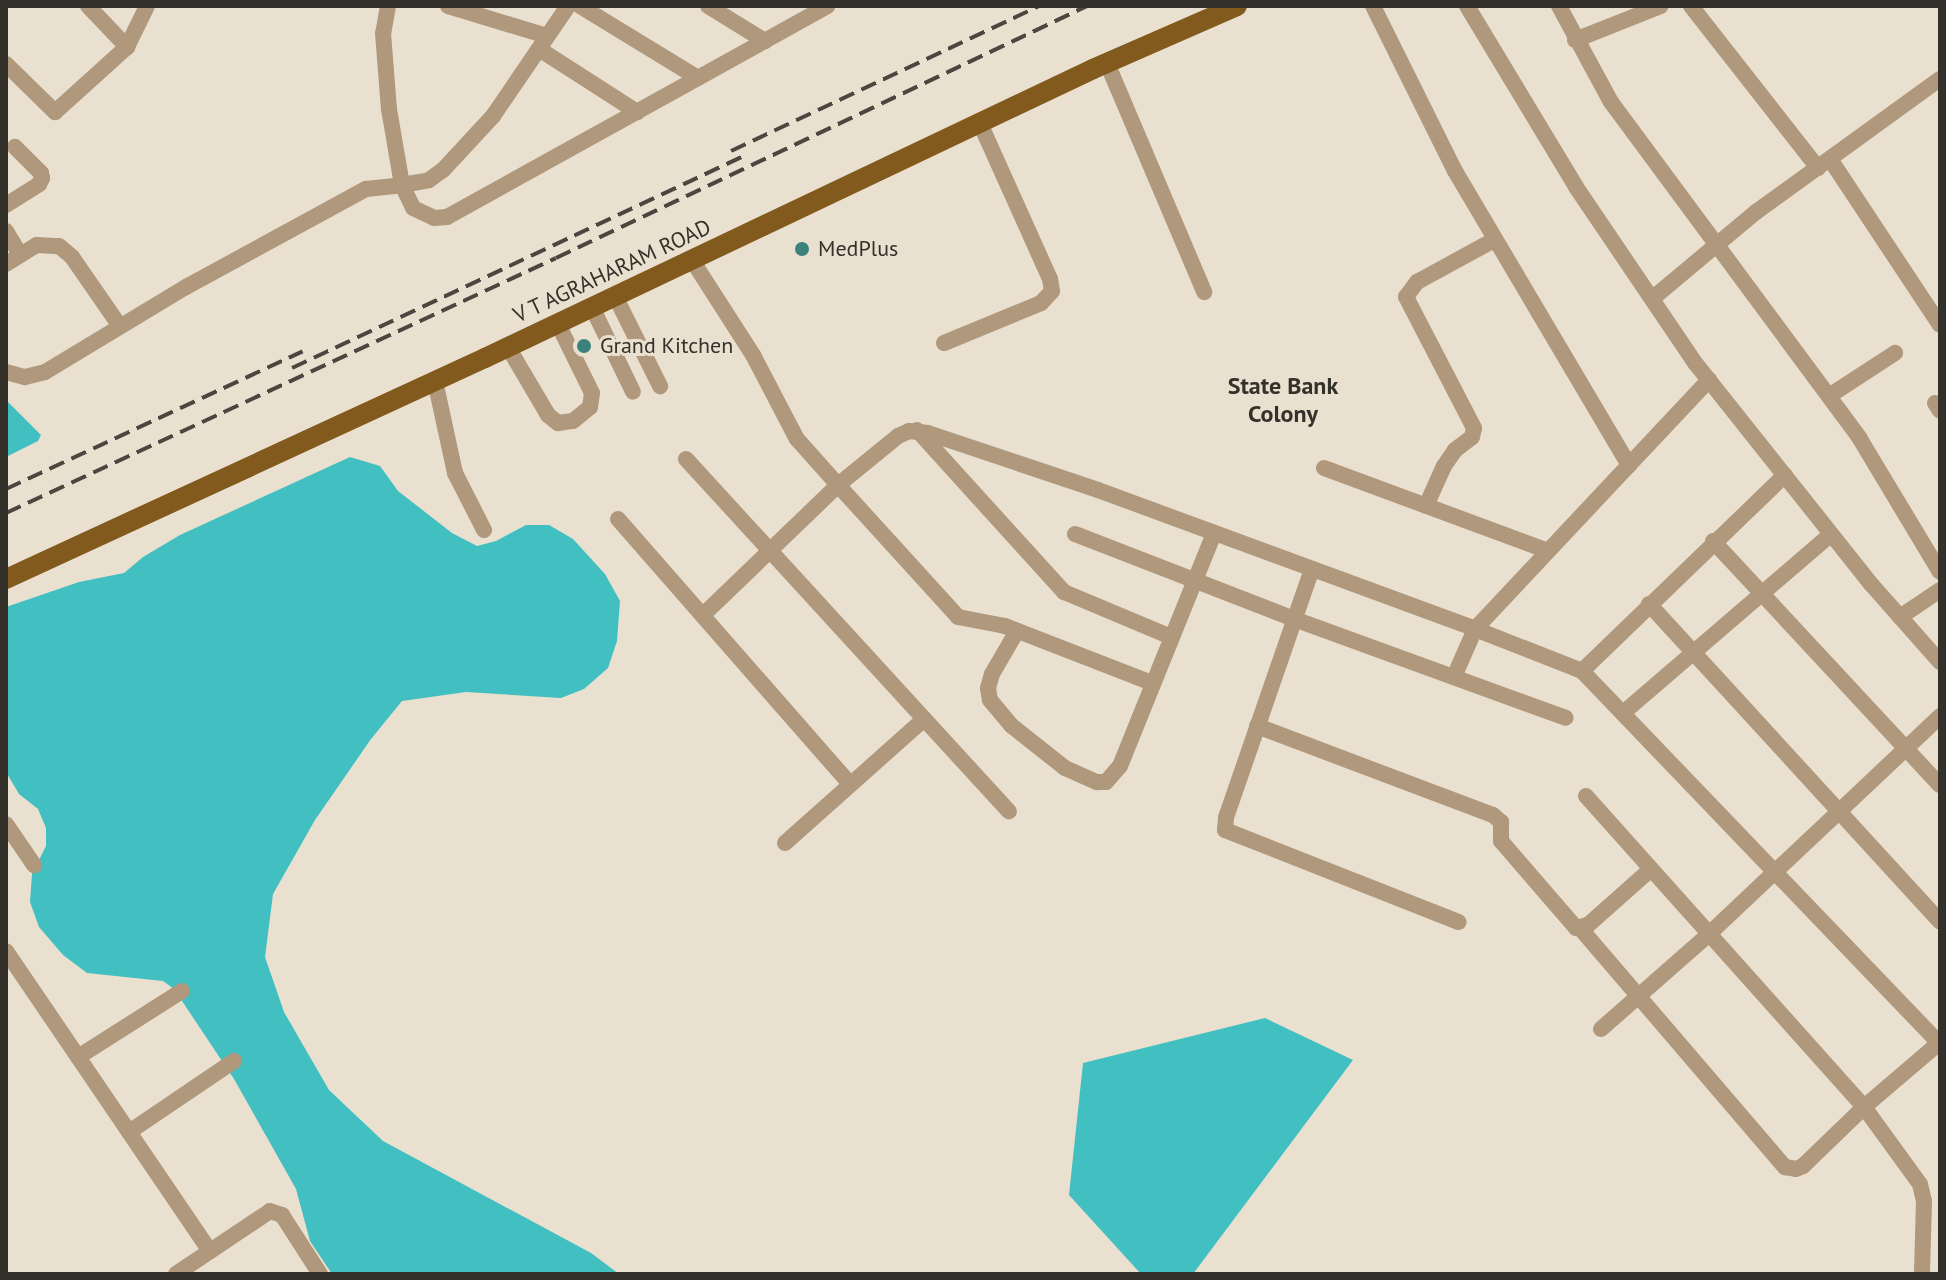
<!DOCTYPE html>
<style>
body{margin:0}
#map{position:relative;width:1946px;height:1280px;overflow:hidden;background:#eae0d0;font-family:"PT Sans",sans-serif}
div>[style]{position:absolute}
.water>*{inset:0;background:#42bfc1}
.minor>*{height:16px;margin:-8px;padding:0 8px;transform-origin:8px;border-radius:8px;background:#af987b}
.major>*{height:20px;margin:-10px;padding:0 10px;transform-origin:10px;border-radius:10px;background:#825a1d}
.rail>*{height:4px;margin-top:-2px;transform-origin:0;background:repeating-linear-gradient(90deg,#4b463f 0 16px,transparent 0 24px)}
.dots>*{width:22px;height:22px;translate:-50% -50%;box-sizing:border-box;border:4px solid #eae0d0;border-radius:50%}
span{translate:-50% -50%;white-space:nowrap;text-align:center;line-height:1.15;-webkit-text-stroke:6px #eae0d0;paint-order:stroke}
.poi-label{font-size:22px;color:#34302a}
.left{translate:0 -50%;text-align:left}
.street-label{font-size:22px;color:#34302a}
.neighbourhood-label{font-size:24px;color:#34302a;font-weight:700}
.frame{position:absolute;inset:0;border:8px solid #34302a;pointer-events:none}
</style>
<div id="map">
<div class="water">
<div style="clip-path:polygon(6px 400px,41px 435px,38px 441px,6px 457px)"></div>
<div style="clip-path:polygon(350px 457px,380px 466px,398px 491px,452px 533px,477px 546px,496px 541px,526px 525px,549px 525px,573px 539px,605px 574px,620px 601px,617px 641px,608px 668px,584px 689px,561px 698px,466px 692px,402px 701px,371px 739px,315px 820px,273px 894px,265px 957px,284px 1012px,329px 1090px,383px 1141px,591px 1253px,619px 1274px,332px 1274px,310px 1241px,296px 1189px,234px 1079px,174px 989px,163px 981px,87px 973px,63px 955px,39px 927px,30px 902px,32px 874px,46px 846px,46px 828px,38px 809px,19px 794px,6px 772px,6px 607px,79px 582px,124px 573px,143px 557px,180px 535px)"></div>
<div style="clip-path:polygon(1265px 1018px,1353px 1060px,1193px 1274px,1141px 1274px,1069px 1195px,1083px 1063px)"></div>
</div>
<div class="minor">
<div style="left:88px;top:6px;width:57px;rotate:46.4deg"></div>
<div style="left:388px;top:6px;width:27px;rotate:100deg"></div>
<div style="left:383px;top:33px;width:76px;rotate:85.5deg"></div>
<div style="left:389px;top:109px;width:77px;rotate:80.3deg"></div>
<div style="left:402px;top:185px;width:27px;rotate:-10deg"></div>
<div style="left:429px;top:180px;width:17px;rotate:-36deg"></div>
<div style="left:443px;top:170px;width:74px;rotate:-47.2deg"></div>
<div style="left:493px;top:116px;width:133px;rotate:-55.7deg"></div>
<div style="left:448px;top:6px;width:103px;rotate:16.9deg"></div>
<div style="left:580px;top:6px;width:138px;rotate:31.4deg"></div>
<div style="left:708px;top:6px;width:67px;rotate:31.6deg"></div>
<div style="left:1373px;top:6px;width:184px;rotate:63.6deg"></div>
<div style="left:1455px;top:171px;width:342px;rotate:59.4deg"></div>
<div style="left:1467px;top:6px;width:211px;rotate:58.9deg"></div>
<div style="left:1576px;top:187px;width:214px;rotate:55.9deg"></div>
<div style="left:1696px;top:364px;width:281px;rotate:51.5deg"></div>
<div style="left:1871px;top:584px;width:104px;rotate:48.5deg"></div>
<div style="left:1559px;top:6px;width:109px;rotate:61.6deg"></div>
<div style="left:1611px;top:102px;width:419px;rotate:53.5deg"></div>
<div style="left:1860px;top:439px;width:155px;rotate:59deg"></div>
<div style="left:1691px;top:6px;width:206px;rotate:51.9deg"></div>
<div style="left:1575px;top:40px;width:92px;rotate:-21.6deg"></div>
<div style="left:539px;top:49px;width:117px;rotate:32.7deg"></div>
<div style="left:1107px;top:63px;width:249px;rotate:67deg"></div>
<div style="left:6px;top:64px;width:69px;rotate:44.4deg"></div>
<div style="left:55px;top:112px;width:97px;rotate:-42.1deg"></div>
<div style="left:127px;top:47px;width:46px;rotate:-64deg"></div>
<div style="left:1830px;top:159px;width:199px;rotate:56.5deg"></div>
<div style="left:6px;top:205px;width:39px;rotate:-32deg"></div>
<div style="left:39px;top:184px;width:7px;rotate:-63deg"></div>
<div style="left:42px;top:178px;width:5px;rotate:-101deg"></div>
<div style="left:41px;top:173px;width:37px;rotate:-135deg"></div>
<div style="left:6px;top:231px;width:27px;rotate:59deg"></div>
<div style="left:692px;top:260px;width:113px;rotate:57.3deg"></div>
<div style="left:753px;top:355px;width:95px;rotate:62.4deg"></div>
<div style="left:797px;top:439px;width:62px;rotate:48.3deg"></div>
<div style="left:838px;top:485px;width:77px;rotate:-39.2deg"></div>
<div style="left:898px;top:436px;width:12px;rotate:-24deg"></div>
<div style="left:909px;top:431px;width:19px;rotate:6deg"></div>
<div style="left:928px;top:433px;width:179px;rotate:18.5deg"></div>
<div style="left:1098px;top:490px;width:402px;rotate:20.2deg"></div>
<div style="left:1475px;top:629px;width:342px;rotate:-46.8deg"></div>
<div style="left:6px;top:264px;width:36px;rotate:-32deg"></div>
<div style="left:37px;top:245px;width:22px;rotate:3deg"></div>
<div style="left:59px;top:246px;width:17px;rotate:40deg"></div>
<div style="left:72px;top:257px;width:83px;rotate:55.3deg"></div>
<div style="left:615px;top:296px;width:101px;rotate:63.4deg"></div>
<div style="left:1653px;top:298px;width:134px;rotate:-39.9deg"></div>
<div style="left:1756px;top:212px;width:227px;rotate:-35.9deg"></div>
<div style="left:592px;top:307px;width:94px;rotate:64.2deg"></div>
<div style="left:944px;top:343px;width:105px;rotate:-22.4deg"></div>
<div style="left:1041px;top:303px;width:16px;rotate:-47deg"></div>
<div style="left:1052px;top:291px;width:12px;rotate:-99deg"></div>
<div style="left:1050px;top:279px;width:171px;rotate:-114.2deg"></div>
<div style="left:508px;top:347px;width:79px;rotate:59.5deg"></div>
<div style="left:548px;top:415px;width:13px;rotate:39deg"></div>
<div style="left:558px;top:423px;width:15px;rotate:-8deg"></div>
<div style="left:573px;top:421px;width:22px;rotate:-39deg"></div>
<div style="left:590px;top:407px;width:14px;rotate:-82deg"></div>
<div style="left:592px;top:393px;width:77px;rotate:-116.2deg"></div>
<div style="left:6px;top:372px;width:20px;rotate:15deg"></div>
<div style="left:25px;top:377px;width:21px;rotate:-14deg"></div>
<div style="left:45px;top:372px;width:165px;rotate:-31.1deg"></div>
<div style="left:186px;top:287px;width:205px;rotate:-28.6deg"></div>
<div style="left:366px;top:189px;width:36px;rotate:-6deg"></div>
<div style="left:402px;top:185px;width:25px;rotate:64deg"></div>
<div style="left:413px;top:208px;width:23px;rotate:25deg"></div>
<div style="left:434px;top:218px;width:13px;rotate:-4deg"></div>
<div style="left:447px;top:217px;width:435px;rotate:-29deg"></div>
<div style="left:435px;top:381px;width:94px;rotate:77.7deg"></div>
<div style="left:455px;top:473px;width:64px;rotate:63deg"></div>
<div style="left:1829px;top:396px;width:79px;rotate:-33.1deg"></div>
<div style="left:1935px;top:403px;width:9px;rotate:58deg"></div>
<div style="left:917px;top:430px;width:219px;rotate:47.8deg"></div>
<div style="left:1064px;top:592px;width:116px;rotate:22.8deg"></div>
<div style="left:686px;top:459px;width:478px;rotate:47.5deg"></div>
<div style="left:1324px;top:468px;width:239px;rotate:20.3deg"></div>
<div style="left:1426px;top:506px;width:44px;rotate:-65.8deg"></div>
<div style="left:1444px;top:466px;width:19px;rotate:-55deg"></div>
<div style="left:1455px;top:450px;width:21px;rotate:-37deg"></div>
<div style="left:1472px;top:437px;width:9px;rotate:-77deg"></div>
<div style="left:1474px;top:428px;width:148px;rotate:-117.4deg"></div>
<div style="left:1406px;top:297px;width:19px;rotate:-54deg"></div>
<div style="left:1417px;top:282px;width:88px;rotate:-28.6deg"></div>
<div style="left:618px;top:519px;width:352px;rotate:48.8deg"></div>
<div style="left:1075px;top:534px;width:235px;rotate:21.2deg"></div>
<div style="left:1294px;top:619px;width:289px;rotate:20deg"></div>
<div style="left:1713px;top:541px;width:333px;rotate:47.1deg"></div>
<div style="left:1312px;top:569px;width:263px;rotate:109.1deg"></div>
<div style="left:1226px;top:818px;width:12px;rotate:95deg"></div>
<div style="left:1225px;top:830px;width:251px;rotate:21.5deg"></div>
<div style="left:1649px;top:604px;width:431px;rotate:47.5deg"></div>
<div style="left:703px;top:615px;width:187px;rotate:-43.9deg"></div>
<div style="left:838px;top:485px;width:178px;rotate:47.7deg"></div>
<div style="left:958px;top:617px;width:48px;rotate:10.8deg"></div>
<div style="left:1005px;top:626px;width:158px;rotate:21.2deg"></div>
<div style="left:1900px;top:617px;width:48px;rotate:-34deg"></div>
<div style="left:1017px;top:631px;width:50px;rotate:120.2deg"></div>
<div style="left:992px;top:674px;width:15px;rotate:106deg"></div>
<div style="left:988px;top:688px;width:12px;rotate:81deg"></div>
<div style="left:990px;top:700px;width:34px;rotate:50deg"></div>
<div style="left:1012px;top:726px;width:68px;rotate:38.4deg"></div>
<div style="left:1065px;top:768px;width:35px;rotate:24deg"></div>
<div style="left:1097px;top:782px;width:9px"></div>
<div style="left:1106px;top:782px;width:21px;rotate:-49deg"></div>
<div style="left:1120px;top:766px;width:251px;rotate:-68deg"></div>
<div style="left:1582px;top:671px;width:517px;rotate:46.18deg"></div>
<div style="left:1454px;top:677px;width:52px;rotate:-66.4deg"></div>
<div style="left:1475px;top:629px;width:115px;rotate:21.4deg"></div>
<div style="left:1582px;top:671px;width:282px;rotate:-44deg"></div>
<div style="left:1623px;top:713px;width:274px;rotate:-40.7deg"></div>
<div style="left:1257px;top:726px;width:252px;rotate:20.7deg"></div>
<div style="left:1493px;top:815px;width:11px;rotate:41deg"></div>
<div style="left:1501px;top:822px;width:19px;rotate:90deg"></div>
<div style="left:1501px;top:841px;width:115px;rotate:49.2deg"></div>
<div style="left:1576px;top:928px;width:12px;rotate:-14deg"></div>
<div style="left:1588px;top:925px;width:84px;rotate:-41.6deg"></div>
<div style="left:1586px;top:796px;width:417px;rotate:48.2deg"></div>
<div style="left:1864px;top:1107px;width:100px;rotate:-40.5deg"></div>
<div style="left:6px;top:824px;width:50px;rotate:55.7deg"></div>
<div style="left:785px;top:843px;width:186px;rotate:-41.7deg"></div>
<div style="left:1580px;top:928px;width:315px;rotate:49.4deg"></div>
<div style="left:1785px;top:1167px;width:11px;rotate:10deg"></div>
<div style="left:1796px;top:1169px;width:8px;rotate:-23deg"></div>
<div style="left:1803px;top:1166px;width:85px;rotate:-44deg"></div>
<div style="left:1864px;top:1107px;width:95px;rotate:54deg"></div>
<div style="left:1920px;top:1184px;width:17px;rotate:77deg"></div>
<div style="left:1924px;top:1201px;width:73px;rotate:91.6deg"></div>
<div style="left:6px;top:951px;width:363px;rotate:55.8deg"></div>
<div style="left:1601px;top:1029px;width:144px;rotate:-41.3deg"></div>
<div style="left:1709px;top:934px;width:318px;rotate:-43.3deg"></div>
<div style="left:78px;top:1057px;width:123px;rotate:-32.4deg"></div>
<div style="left:129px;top:1132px;width:127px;rotate:-34.1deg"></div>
<div style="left:176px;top:1274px;width:113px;rotate:-33.8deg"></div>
<div style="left:270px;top:1211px;width:13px;rotate:18deg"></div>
<div style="left:282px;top:1215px;width:70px;rotate:57.2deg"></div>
</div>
<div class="major">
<div style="left:6px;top:579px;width:528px;rotate:-24.77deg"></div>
<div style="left:485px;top:358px;width:673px;rotate:-25.42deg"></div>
<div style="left:1093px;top:69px;width:157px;rotate:-23.6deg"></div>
</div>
<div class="rail">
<div style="left:731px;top:151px;width:340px;rotate:-25.2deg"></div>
<div style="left:292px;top:368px;width:504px;rotate:-25.14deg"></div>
<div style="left:6px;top:489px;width:327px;rotate:-24.9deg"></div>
<div style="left:6px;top:513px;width:606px;rotate:-24.87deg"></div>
<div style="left:556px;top:258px;width:588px;rotate:-25.39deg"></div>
</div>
<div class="dots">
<div style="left:802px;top:249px;background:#3b827c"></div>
<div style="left:584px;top:346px;background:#3b827c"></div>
</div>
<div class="poi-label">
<span class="left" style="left:818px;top:249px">MedPlus</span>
<span class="left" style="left:600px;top:346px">Grand Kitchen</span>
</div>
<div class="street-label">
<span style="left:612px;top:271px;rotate:-25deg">V T AGRAHARAM ROAD</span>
</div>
<div class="neighbourhood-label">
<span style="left:1283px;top:400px">State Bank<br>Colony</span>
</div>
<div class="frame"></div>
</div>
